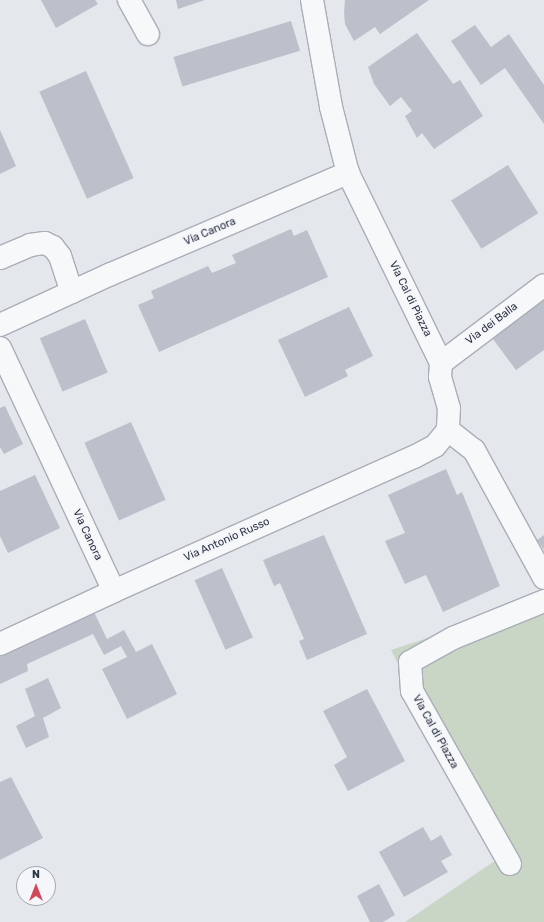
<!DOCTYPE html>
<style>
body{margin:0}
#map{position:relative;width:544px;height:922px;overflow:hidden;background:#e4e7ec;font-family:Rubik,sans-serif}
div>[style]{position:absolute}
.green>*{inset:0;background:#c9d6c5}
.building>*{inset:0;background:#bbc0ca;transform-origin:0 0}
.roads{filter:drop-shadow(1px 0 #a9aeb7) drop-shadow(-1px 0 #a9aeb7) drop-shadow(0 1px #a9aeb7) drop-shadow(0 -1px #a9aeb7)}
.minor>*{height:22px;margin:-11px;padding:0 11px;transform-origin:11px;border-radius:11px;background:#f7f8fa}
span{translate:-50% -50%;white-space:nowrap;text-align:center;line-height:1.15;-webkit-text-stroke:4px #f4f6f9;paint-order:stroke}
.street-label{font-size:11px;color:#2b3445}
.north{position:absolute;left:16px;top:866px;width:40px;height:40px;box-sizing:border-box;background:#f4f6f9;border:1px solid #a4a8b1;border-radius:50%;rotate:0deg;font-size:11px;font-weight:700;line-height:16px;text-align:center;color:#2b3445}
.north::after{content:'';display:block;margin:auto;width:14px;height:18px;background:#d1495b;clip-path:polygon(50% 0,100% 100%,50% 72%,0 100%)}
</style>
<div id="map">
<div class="green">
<div style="clip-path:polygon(544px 600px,544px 922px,405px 922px,499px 858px,391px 650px)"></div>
</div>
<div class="building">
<div style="clip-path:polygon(41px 0,95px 0,98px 4px,56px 28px)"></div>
<div style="clip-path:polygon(176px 0,205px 0,178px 9px)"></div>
<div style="clip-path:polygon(345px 0,429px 0,380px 34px,375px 27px,354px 41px,345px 24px,344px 13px)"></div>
<div style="left:291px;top:21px;width:31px;height:123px;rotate:73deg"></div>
<div style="clip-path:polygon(475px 25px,491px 47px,509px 34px,544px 85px,544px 124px,505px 68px,481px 85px,451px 41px)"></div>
<div style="clip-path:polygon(417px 33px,453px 84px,460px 80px,483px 116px,434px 149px,422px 133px,417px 138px,405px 116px,412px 111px,401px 97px,390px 106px,374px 84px,368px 67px)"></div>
<div style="left:86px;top:71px;width:117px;height:51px;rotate:66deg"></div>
<div style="clip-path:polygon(0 130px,16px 166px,0 174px)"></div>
<div style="left:508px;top:165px;width:57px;height:67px;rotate:58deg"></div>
<div style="clip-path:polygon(291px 229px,294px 236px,307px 230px,328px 277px,159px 352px,138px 305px,154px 298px,151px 291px,208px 266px,212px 273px,236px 263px,232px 255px)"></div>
<div style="clip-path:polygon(544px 295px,544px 350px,516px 370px,490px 335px)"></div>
<div style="clip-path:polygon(349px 307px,373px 356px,345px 370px,348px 376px,305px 397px,278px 340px)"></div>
<div style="left:85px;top:319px;width:58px;height:49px;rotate:67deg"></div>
<div style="clip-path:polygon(5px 406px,23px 444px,4px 454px,0 447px,0 408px)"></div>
<div style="left:131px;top:422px;width:85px;height:51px;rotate:66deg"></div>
<div style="clip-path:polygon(446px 469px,457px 495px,462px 492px,500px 586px,443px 612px,426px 575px,405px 584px,385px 541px,405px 533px,388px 495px)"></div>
<div style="clip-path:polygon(35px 475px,60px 528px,8px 553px,0 536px,0 491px)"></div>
<div style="clip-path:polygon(324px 535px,367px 634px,307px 660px,299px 641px,304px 639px,280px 583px,274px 586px,263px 560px)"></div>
<div style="clip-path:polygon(544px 535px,544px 550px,537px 540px)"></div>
<div style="left:222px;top:568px;width:76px;height:30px;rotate:66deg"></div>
<div style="clip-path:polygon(93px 610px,107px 639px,124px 630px,136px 652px,152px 644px,177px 694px,127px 719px,102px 669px,127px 657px,121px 646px,104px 655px,93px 634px,27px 664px,28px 671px,0 684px,0 652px)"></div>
<div style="clip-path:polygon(48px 678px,61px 708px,43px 718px,49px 737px,26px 748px,16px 726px,35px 716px,25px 689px)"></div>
<div style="clip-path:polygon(367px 689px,405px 761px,348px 791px,334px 765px,347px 757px,323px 711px)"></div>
<div style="clip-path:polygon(11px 777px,43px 838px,0 860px,0 782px)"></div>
<div style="clip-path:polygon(423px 827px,431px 841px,441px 835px,452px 855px,441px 861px,448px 872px,404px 897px,379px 852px)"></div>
<div style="clip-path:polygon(379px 884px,395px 915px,383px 922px,370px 922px,357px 896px)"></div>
</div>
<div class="roads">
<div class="minor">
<div style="left:129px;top:0;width:39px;rotate:61deg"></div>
<div style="left:312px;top:0;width:109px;rotate:79.9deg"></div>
<div style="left:331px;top:107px;width:68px;rotate:75.6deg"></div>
<div style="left:348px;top:173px;width:212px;rotate:63.9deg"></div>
<div style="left:441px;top:363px;width:14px;rotate:94deg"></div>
<div style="left:440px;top:377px;width:32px;rotate:74deg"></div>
<div style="left:449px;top:408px;width:22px;rotate:93deg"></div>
<div style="left:0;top:258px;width:33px;rotate:-23deg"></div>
<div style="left:30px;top:245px;width:15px;rotate:-8deg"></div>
<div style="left:45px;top:243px;width:9px;rotate:27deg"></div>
<div style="left:53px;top:247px;width:11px;rotate:52deg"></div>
<div style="left:60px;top:256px;width:38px;rotate:72deg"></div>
<div style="left:0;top:325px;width:122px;rotate:-24.7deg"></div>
<div style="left:111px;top:274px;width:258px;rotate:-23.1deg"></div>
<div style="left:0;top:348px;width:268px;rotate:64.9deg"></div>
<div style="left:441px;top:363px;width:129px;rotate:-37.1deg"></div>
<div style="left:448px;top:430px;width:33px;rotate:38deg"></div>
<div style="left:474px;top:450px;width:146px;rotate:61.3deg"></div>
<div style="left:0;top:644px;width:126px;rotate:-24.9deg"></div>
<div style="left:114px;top:591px;width:329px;rotate:-24.1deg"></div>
<div style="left:414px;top:457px;width:24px;rotate:-28deg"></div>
<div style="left:435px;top:446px;width:21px;rotate:-51deg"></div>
<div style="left:510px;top:864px;width:199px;rotate:-119.5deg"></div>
<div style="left:412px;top:691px;width:29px;rotate:-94deg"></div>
<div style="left:410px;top:662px;width:49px;rotate:-29.2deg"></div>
<div style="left:453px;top:638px;width:98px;rotate:-22.1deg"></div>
</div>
</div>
<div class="street-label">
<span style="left:210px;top:232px;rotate:-23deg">Via Canora</span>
<span style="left:410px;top:299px;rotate:64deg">Via Cal di Piazza</span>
<span style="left:492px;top:324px;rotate:-37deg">Via dei Balla</span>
<span style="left:87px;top:535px;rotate:65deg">Via Canora</span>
<span style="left:227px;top:540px;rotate:-24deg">Via Antonio Russo</span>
<span style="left:435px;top:732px;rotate:61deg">Via Cal di Piazza</span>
</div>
<div class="north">N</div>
</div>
